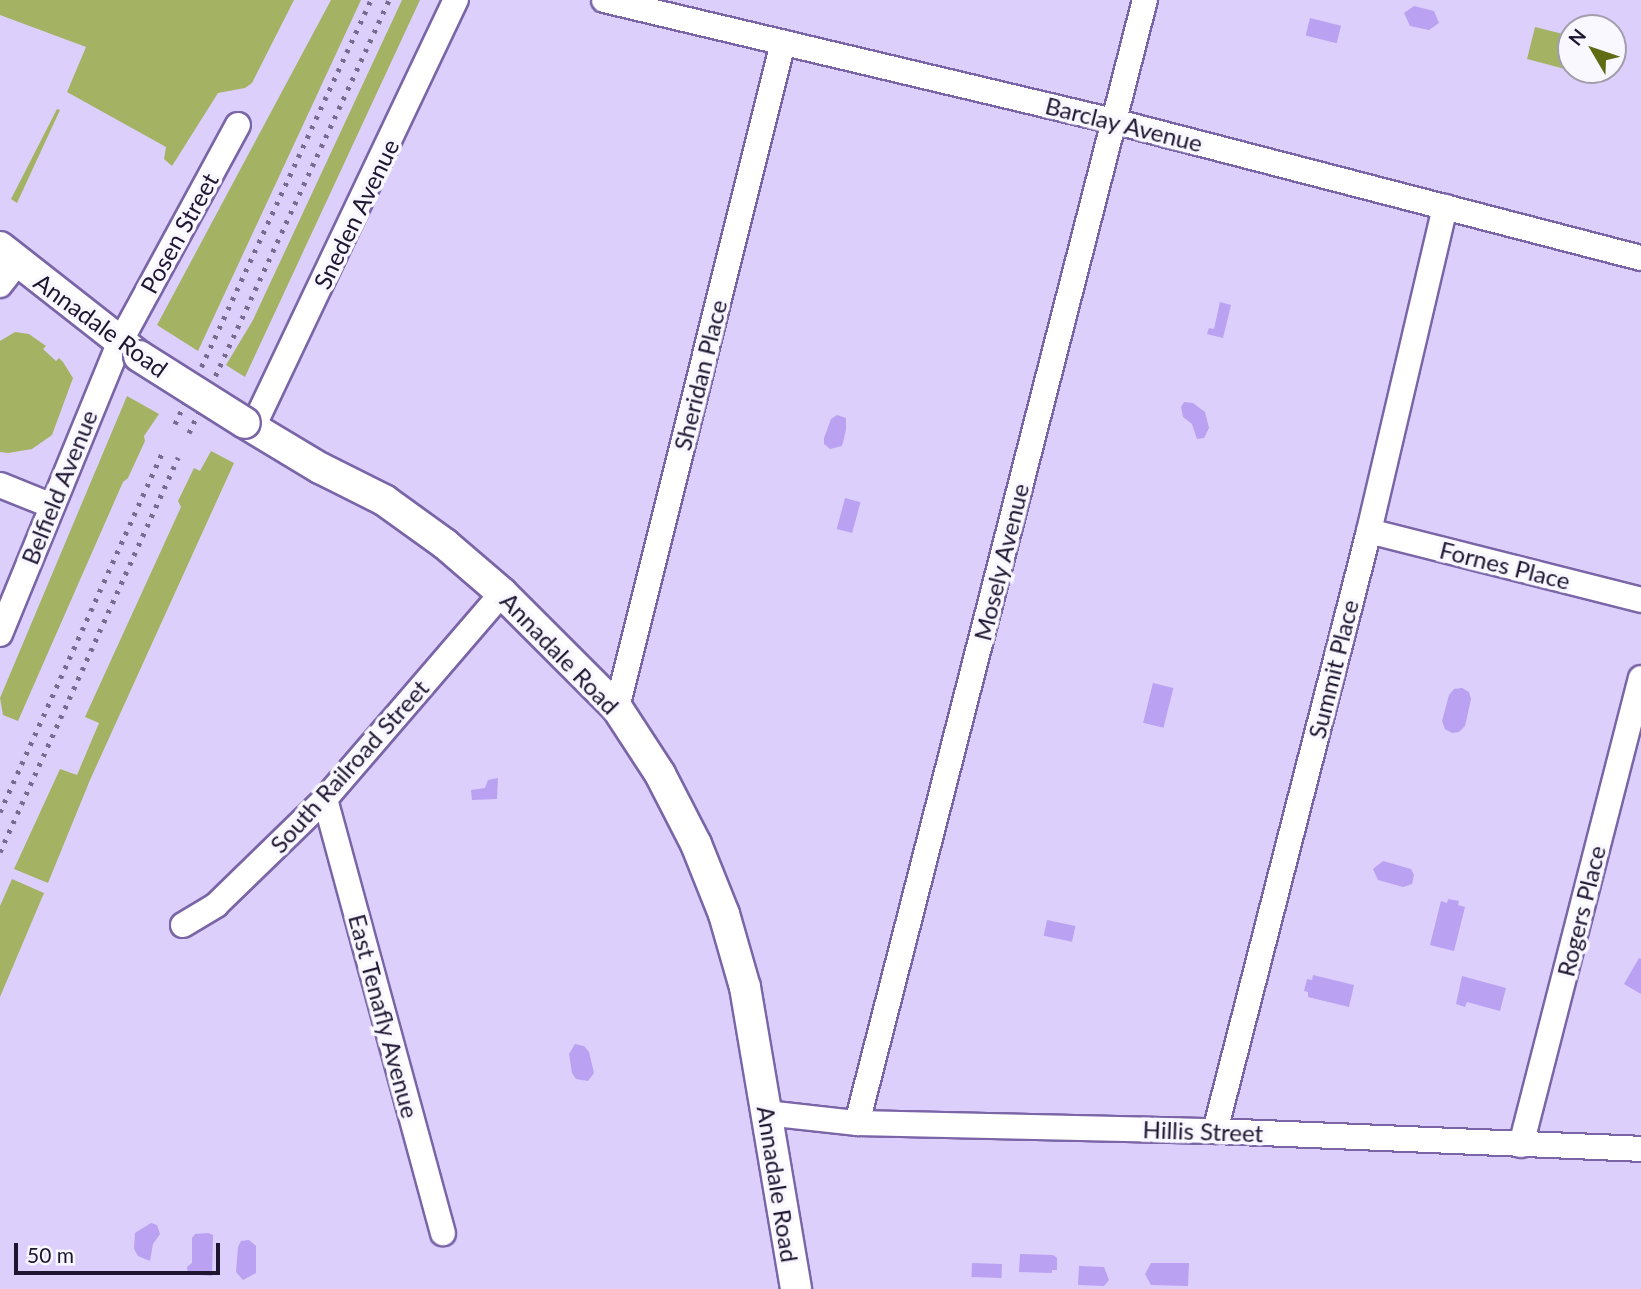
<!DOCTYPE html>
<style>
body{margin:0}
#map{position:relative;width:1641px;height:1289px;overflow:hidden;background:#dccffc;font-family:Lato,sans-serif}
div>[style]{position:absolute}
.green>*{inset:0;background:#a4b363}
.water>*{inset:0;background:#baa1f1;transform-origin:0 0}
.roads{filter:drop-shadow(2px 0 #7a65a7) drop-shadow(-2px 0 #7a65a7) drop-shadow(0 2px #7a65a7) drop-shadow(0 -2px #7a65a7)}
.minor>*{height:24px;margin:-12px;padding:0 12px;transform-origin:12px;border-radius:12px;background:#fff}
.tertiary>*{height:30px;margin:-15px;padding:0 15px;transform-origin:15px;border-radius:15px;background:#fff}
.rail>*{height:5px;margin-top:-2.5px;transform-origin:0;background:repeating-linear-gradient(90deg,#776c8f 0 3.5px,transparent 0 10.5px)}
.bridges{filter:drop-shadow(2px 0 #7a65a7) drop-shadow(-2px 0 #7a65a7) drop-shadow(0 2px #7a65a7) drop-shadow(0 -2px #7a65a7)}
.tertiary-bridge>*{height:30px;margin:-15px;padding:0 15px;transform-origin:15px;border-radius:15px;background:#fff}
span{translate:-50% -50%;white-space:nowrap;text-align:center;line-height:1.15;-webkit-text-stroke:7px #f9f7ff;paint-order:stroke}
.street-label{font-size:24px;color:#1e1530}
.north{position:absolute;left:1557px;top:14px;width:70px;height:70px;box-sizing:border-box;background:#f9f7ff;border:2px solid #a19dac;border-radius:50%;rotate:309deg;font-size:19px;font-weight:700;line-height:28px;text-align:center;color:#1e1530}
.north::after{content:'';display:block;margin:auto;width:24px;height:32px;background:#5f6c14;clip-path:polygon(50% 0,100% 100%,50% 72%,0 100%)}
.scale{position:absolute;left:14px;top:1243px;width:206px;height:32px;box-sizing:border-box;border:4px solid #1e1530;border-top:0;padding-left:9px;font-size:21px;line-height:24px;white-space:nowrap;color:#1e1530;-webkit-text-stroke:5px #f9f7ff;paint-order:stroke}
</style>
<div id="map">
<div class="green">
<div style="clip-path:polygon(0 0,294px 0,252px 83px,245px 88px,218px 93px,172px 166px,164px 159px,166px 147px,67px 92px,86px 47px,0 15px)"></div>
<div style="clip-path:polygon(331px 0,361px 0,198px 351px,157px 325px)"></div>
<div style="clip-path:polygon(402px 0,420px 0,245px 377px,226px 365px,253px 320px)"></div>
<div style="clip-path:polygon(1535px 27px,1571px 36px,1571px 70px,1609px 70px,1607px 80px,1527px 59px)"></div>
<div style="clip-path:polygon(57px 109px,60px 110px,17px 203px,11px 199px)"></div>
<div style="clip-path:polygon(15px 332px,29px 334px,46px 346px,43px 349px,56px 361px,59px 358px,63px 362px,73px 378px,52px 435px,32px 449px,8px 453px,0 452px,0 341px)"></div>
<div style="clip-path:polygon(127px 396px,159px 414px,144px 436px,145px 441px,128px 478px,123px 482px,18px 721px,3px 715px,0 698px)"></div>
<div style="clip-path:polygon(211px 451px,234px 463px,90px 780px,48px 883px,14px 869px,60px 769px,77px 775px,99px 723px,85px 717px,181px 507px,178px 501px,194px 468px,200px 471px)"></div>
<div style="clip-path:polygon(12px 879px,44px 893px,0 997px,0 906px)"></div>
</div>
<div class="water">
<div style="clip-path:polygon(1414px 6px,1434px 11px,1439px 23px,1429px 30px,1410px 26px,1404px 13px)"></div>
<div style="left:1310px;top:18px;width:32px;height:18px;rotate:14deg"></div>
<div style="clip-path:polygon(1220px 302px,1231px 305px,1223px 338px,1207px 334px,1209px 328px,1214px 329px)"></div>
<div style="clip-path:polygon(1184px 402px,1193px 403px,1205px 412px,1209px 428px,1204px 438px,1197px 439px,1192px 424px,1183px 417px,1181px 407px)"></div>
<div style="clip-path:polygon(837px 415px,846px 418px,846px 430px,842px 446px,830px 449px,824px 444px,824px 438px,831px 419px)"></div>
<div style="left:845px;top:498px;width:16px;height:32px;rotate:15deg"></div>
<div style="left:1153px;top:683px;width:21px;height:41px;rotate:14deg"></div>
<div style="clip-path:polygon(1462px 688px,1469px 692px,1471px 699px,1465px 726px,1459px 732px,1452px 733px,1445px 729px,1442px 721px,1449px 695px,1454px 689px)"></div>
<div style="clip-path:polygon(498px 778px,497px 799px,472px 800px,471px 790px,485px 788px,488px 780px)"></div>
<div style="clip-path:polygon(1383px 861px,1411px 869px,1414px 875px,1412px 884px,1403px 887px,1378px 880px,1373px 869px)"></div>
<div style="clip-path:polygon(1448px 899px,1459px 901px,1458px 905px,1465px 907px,1454px 951px,1430px 945px,1441px 901px,1447px 903px)"></div>
<div style="left:1047px;top:920px;width:29px;height:16px;rotate:12deg"></div>
<div style="clip-path:polygon(1639px 958px,1641px 959px,1641px 994px,1624px 984px)"></div>
<div style="clip-path:polygon(1313px 975px,1354px 985px,1349px 1007px,1308px 997px,1308px 992px,1304px 991px,1307px 979px,1312px 980px)"></div>
<div style="clip-path:polygon(1462px 976px,1506px 988px,1500px 1011px,1467px 1002px,1465px 1007px,1456px 1004px)"></div>
<div style="clip-path:polygon(575px 1044px,584px 1046px,589px 1052px,594px 1073px,588px 1081px,576px 1079px,572px 1073px,569px 1054px)"></div>
<div style="clip-path:polygon(151px 1223px,157px 1225px,160px 1234px,153px 1244px,150px 1261px,138px 1256px,134px 1249px,135px 1233px)"></div>
<div style="clip-path:polygon(208px 1233px,213px 1235px,212px 1276px,188px 1274px,187px 1267px,192px 1263px,192px 1238px,195px 1234px)"></div>
<div style="clip-path:polygon(249px 1240px,256px 1246px,256px 1273px,243px 1280px,236px 1272px,238px 1247px,241px 1241px)"></div>
<div style="clip-path:polygon(1020px 1254px,1053px 1255px,1057px 1258px,1057px 1270px,1052px 1270px,1052px 1273px,1019px 1272px)"></div>
<div style="left:972px;top:1263px;width:30px;height:14px;rotate:2deg"></div>
<div style="clip-path:polygon(1151px 1263px,1189px 1263px,1188px 1286px,1151px 1285px,1145px 1274px)"></div>
<div style="clip-path:polygon(1079px 1266px,1104px 1267px,1109px 1280px,1104px 1286px,1078px 1285px)"></div>
</div>
<div class="roads">
<div class="minor">
<div style="left:604px;top:0;width:523px;rotate:13.37deg"></div>
<div style="left:1113px;top:121px;width:545px;rotate:14.55deg"></div>
<div style="left:0;top:285px;width:28px;rotate:-52deg"></div>
<div style="left:253px;top:427px;width:473px;rotate:-64.6deg"></div>
<div style="left:0;top:485px;width:56px;rotate:22deg"></div>
<div style="left:1369px;top:531px;width:281px;rotate:14.2deg"></div>
<div style="left:0;top:634px;width:316px;rotate:-67.7deg"></div>
<div style="left:120px;top:342px;width:247px;rotate:-61.5deg"></div>
<div style="left:617px;top:708px;width:686px;rotate:-76deg"></div>
<div style="left:325px;top:799px;width:450px;rotate:74.8deg"></div>
<div style="left:183px;top:925px;width:39px;rotate:-31deg"></div>
<div style="left:216px;top:905px;width:152px;rotate:-44.2deg"></div>
<div style="left:325px;top:799px;width:272px;rotate:-49.3deg"></div>
<div style="left:766px;top:1113px;width:92px;rotate:6.3deg"></div>
<div style="left:857px;top:1123px;width:358px;rotate:1.3deg"></div>
<div style="left:1215px;top:1131px;width:426px;rotate:2.4deg"></div>
<div style="left:857px;top:1123px;width:1159px;rotate:-75.62deg"></div>
<div style="left:1215px;top:1131px;width:619px;rotate:-75.6deg"></div>
<div style="left:1369px;top:531px;width:333px;rotate:-76.8deg"></div>
<div style="left:1521px;top:1145px;width:482px;rotate:-75.6deg"></div>
</div>
<div class="tertiary">
<div style="left:0;top:247px;width:177px;rotate:38.1deg"></div>
<div style="left:245px;top:423px;width:87px;rotate:31deg"></div>
<div style="left:320px;top:468px;width:72px;rotate:26.6deg"></div>
<div style="left:384px;top:500px;width:75px;rotate:35.8deg"></div>
<div style="left:445px;top:544px;width:75px;rotate:40.7deg"></div>
<div style="left:502px;top:593px;width:163px;rotate:45deg"></div>
<div style="left:617px;top:708px;width:79px;rotate:56.9deg"></div>
<div style="left:660px;top:774px;width:79px;rotate:62.8deg"></div>
<div style="left:696px;top:844px;width:75px;rotate:68.2deg"></div>
<div style="left:724px;top:914px;width:76px;rotate:74deg"></div>
<div style="left:745px;top:987px;width:306px;rotate:80.4deg"></div>
</div>
</div>
<div class="rail">
<div style="left:175px;top:424px;width:467px;rotate:-65.2deg"></div>
<div style="left:189px;top:433px;width:477px;rotate:-65.2deg"></div>
<div style="left:0;top:812px;width:398px;rotate:-65.7deg"></div>
<div style="left:0;top:852px;width:433px;rotate:-65.7deg"></div>
</div>
<div class="bridges">
<div class="tertiary-bridge">
<div style="left:139px;top:356px;width:125px;rotate:32.3deg"></div>
</div>
</div>
<div class="street-label">
<span style="left:1124px;top:124px;rotate:14deg">Barclay Avenue</span>
<span style="left:356px;top:214px;rotate:-64deg">Sneden Avenue</span>
<span style="left:179px;top:233px;rotate:-61deg">Posen Street</span>
<span style="left:101px;top:325px;rotate:36deg">Annadale Road</span>
<span style="left:700px;top:375px;rotate:-76deg">Sheridan Place</span>
<span style="left:59px;top:487px;rotate:-68deg">Belfield Avenue</span>
<span style="left:1001px;top:562px;rotate:-76deg">Mosely Avenue</span>
<span style="left:1505px;top:565px;rotate:14deg">Fornes Place</span>
<span style="left:560px;top:653px;rotate:46deg">Annadale Road</span>
<span style="left:1333px;top:669px;rotate:-76deg">Summit Place</span>
<span style="left:349px;top:766px;rotate:-48deg">South Railroad Street</span>
<span style="left:1581px;top:911px;rotate:-76deg">Rogers Place</span>
<span style="left:384px;top:1016px;rotate:75deg">East Tenafly Avenue</span>
<span style="left:1203px;top:1131px;rotate:2deg">Hillis Street</span>
<span style="left:778px;top:1184px;rotate:81deg">Annadale Road</span>
</div>
<div class="north">N</div>
<div class="scale">50 m</div>
</div>
